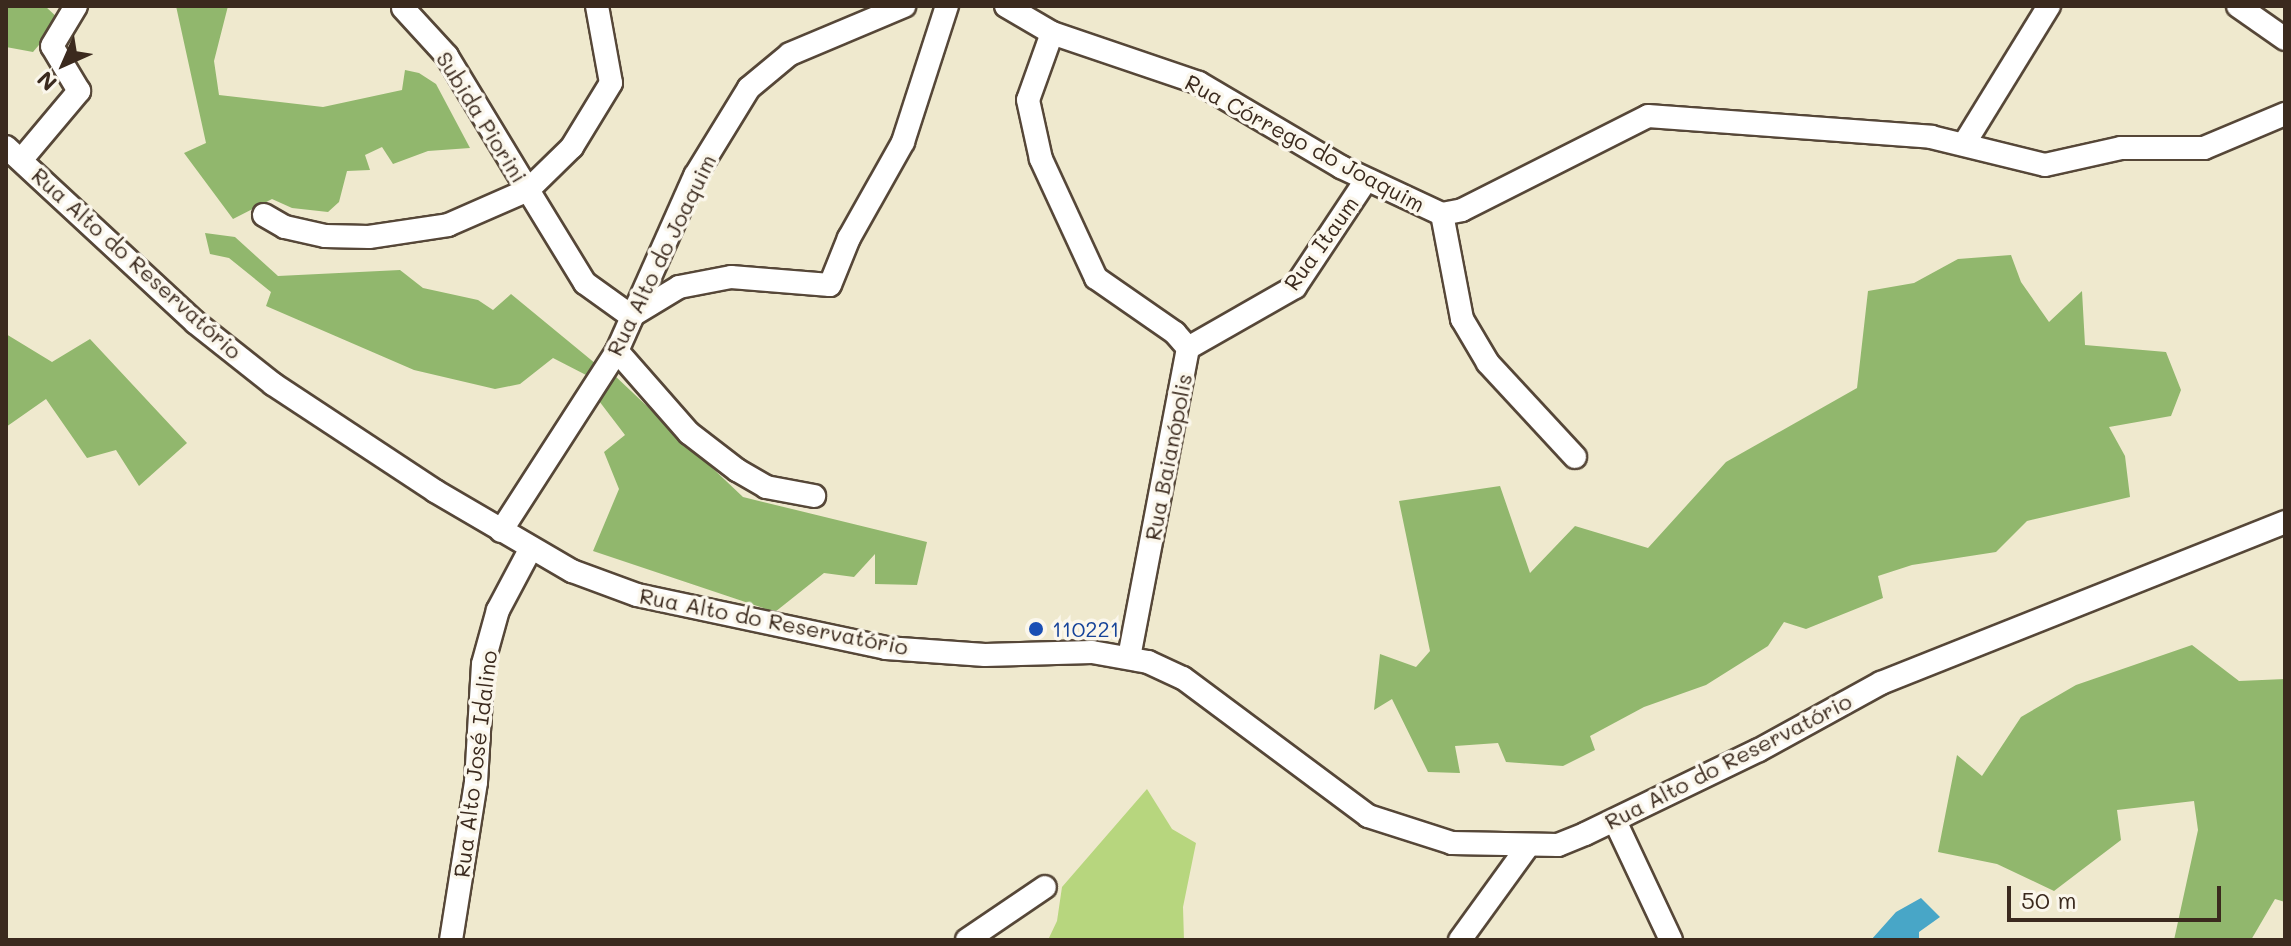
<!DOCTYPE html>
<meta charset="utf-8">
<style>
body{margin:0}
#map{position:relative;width:2291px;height:946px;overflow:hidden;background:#efe9ce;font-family:Mali,sans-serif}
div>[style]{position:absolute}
.green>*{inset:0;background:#b7d67e}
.forest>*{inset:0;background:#91b76d}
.water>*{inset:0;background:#48a6c7}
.roads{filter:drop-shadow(2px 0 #564738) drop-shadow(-2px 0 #564738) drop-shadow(0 2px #564738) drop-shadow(0 -2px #564738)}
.minor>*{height:22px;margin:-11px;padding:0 11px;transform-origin:11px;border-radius:11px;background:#fff}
.dots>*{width:22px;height:22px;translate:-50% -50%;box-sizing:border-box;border:4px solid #fbf7ec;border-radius:50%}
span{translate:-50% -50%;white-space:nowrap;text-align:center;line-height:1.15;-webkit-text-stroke:7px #fbf7ec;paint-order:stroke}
.street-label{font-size:22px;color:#3b2a1e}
.transit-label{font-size:22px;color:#164399}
.left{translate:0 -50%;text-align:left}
.frame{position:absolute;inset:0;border:8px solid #3b2a1e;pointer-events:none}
.north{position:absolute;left:24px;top:24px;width:80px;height:80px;-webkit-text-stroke:6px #fbf7ec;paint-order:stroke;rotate:225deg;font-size:22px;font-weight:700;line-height:32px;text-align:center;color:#3b2a1e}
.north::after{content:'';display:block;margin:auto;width:28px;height:36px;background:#3b2a1e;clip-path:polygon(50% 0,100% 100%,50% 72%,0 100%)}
.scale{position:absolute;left:2007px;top:886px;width:214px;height:36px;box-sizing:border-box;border:4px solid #3b2a1e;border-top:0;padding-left:10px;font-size:24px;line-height:28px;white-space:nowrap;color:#3b2a1e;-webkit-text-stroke:6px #fbf7ec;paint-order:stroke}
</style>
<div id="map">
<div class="green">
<div style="clip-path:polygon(1147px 789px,1172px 829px,1196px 843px,1183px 907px,1184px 940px,1048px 940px,1057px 921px,1062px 887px)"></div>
</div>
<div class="forest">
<div style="clip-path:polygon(6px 6px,45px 6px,60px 20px,33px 52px,6px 47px)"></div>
<div style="clip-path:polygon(176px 6px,228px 6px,214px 61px,219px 95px,323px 107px,402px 90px,405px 70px,419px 73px,436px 84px,470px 148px,428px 151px,393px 164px,382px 147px,365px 155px,370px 170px,347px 171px,339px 202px,328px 212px,292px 208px,272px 199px,233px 219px,184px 153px,206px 143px)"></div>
<div style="clip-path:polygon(205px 233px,235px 237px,278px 276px,400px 270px,423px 288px,478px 300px,493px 310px,511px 294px,596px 364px,588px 376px,553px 358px,520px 384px,495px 389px,414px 370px,266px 306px,271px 292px,229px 258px,210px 254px)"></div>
<div style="clip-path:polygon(2011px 255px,2021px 282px,2049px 322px,2082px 291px,2085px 345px,2166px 352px,2181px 390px,2171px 416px,2109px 427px,2125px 456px,2130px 497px,2027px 521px,1996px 552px,1912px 565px,1878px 576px,1883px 598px,1806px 629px,1784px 622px,1768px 646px,1706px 685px,1644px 707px,1590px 736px,1595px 750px,1563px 766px,1506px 762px,1498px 743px,1455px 746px,1460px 773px,1428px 772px,1392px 699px,1374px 710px,1380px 654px,1416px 667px,1430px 651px,1399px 501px,1500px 486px,1530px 573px,1575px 526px,1648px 548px,1726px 462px,1857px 388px,1868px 291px,1914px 283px,1958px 259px)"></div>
<div style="clip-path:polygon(6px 334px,52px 362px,90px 339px,187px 443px,139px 486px,116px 450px,87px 458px,46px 399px,6px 427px)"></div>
<div style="clip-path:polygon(613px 374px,743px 497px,927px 542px,917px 585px,875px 584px,875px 554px,854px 577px,824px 573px,775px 612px,593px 551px,619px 489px,604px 452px,625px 435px,596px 397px)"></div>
<div style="clip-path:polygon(2192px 645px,2239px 681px,2285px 679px,2285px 902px,2275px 899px,2251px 940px,2174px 940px,2198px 830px,2194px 801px,2117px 810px,2121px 840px,2054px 891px,1997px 864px,1938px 852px,1957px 755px,1982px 776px,2021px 717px,2076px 685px)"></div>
</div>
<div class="water">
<div style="clip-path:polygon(1921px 898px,1940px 917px,1919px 932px,1919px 940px,1871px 940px,1896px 912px)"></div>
</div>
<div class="roads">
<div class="minor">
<div style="left:597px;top:6px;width:78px;rotate:79.7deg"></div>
<div style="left:611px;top:83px;width:75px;rotate:121.4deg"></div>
<div style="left:572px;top:147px;width:62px;rotate:135.7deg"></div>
<div style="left:528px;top:190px;width:109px;rotate:58.5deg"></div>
<div style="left:585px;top:283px;width:57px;rotate:35.7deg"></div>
<div style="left:1006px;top:6px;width:53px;rotate:30.4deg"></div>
<div style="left:1052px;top:33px;width:155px;rotate:18.8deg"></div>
<div style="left:1199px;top:83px;width:165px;rotate:30.6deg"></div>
<div style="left:1341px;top:167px;width:111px;rotate:25deg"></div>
<div style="left:1442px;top:214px;width:20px;rotate:-11deg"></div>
<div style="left:1462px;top:210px;width:208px;rotate:-26.8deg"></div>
<div style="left:1648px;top:116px;width:284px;rotate:4.2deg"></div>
<div style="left:1931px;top:137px;width:117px;rotate:13.8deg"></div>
<div style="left:2045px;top:165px;width:78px;rotate:-12.6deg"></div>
<div style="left:2121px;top:148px;width:83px"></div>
<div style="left:2204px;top:148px;width:88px;rotate:-22.8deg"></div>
<div style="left:2238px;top:6px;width:57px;rotate:35.1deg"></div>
<div style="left:1052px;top:33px;width:71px;rotate:109.7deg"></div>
<div style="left:1028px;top:100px;width:60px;rotate:77.6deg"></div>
<div style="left:1041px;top:159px;width:131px;rotate:65.2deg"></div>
<div style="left:1096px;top:278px;width:96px;rotate:34.8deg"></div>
<div style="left:1175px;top:333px;width:20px;rotate:49deg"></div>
<div style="left:1188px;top:348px;width:314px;rotate:100.8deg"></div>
<div style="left:1964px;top:144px;width:162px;rotate:-58.4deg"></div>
<div style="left:6px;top:147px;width:259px;rotate:42.8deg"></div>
<div style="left:196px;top:323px;width:98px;rotate:38.4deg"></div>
<div style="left:273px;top:384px;width:194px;rotate:33.4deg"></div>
<div style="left:435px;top:491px;width:159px;rotate:30.3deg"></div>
<div style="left:572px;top:571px;width:69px;rotate:20.3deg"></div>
<div style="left:637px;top:595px;width:255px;rotate:12deg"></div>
<div style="left:886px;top:648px;width:99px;rotate:4deg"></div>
<div style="left:985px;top:655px;width:107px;rotate:-1.6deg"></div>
<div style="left:1092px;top:652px;width:57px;rotate:10.1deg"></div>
<div style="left:1148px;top:662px;width:38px;rotate:25deg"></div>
<div style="left:1183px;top:678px;width:231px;rotate:36.7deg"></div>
<div style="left:1368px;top:816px;width:88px;rotate:17.8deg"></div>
<div style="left:1452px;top:843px;width:106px;rotate:1.1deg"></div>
<div style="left:1558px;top:845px;width:29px;rotate:-22deg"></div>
<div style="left:1585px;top:834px;width:193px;rotate:-25.8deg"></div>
<div style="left:1759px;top:750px;width:139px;rotate:-28.8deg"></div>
<div style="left:1881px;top:683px;width:435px;rotate:-21.7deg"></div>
<div style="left:22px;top:159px;width:89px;rotate:-50deg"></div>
<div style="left:79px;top:91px;width:52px;rotate:-121deg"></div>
<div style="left:52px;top:46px;width:47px;rotate:-59deg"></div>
<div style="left:1442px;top:214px;width:107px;rotate:79.2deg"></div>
<div style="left:1462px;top:319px;width:51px;rotate:59.4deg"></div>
<div style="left:1488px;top:363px;width:128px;rotate:47.2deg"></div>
<div style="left:264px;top:215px;width:24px;rotate:30deg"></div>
<div style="left:285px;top:227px;width:41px;rotate:12.7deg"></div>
<div style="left:325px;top:236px;width:44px;rotate:1.3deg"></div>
<div style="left:369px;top:237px;width:80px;rotate:-8.6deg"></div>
<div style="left:448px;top:225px;width:87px;rotate:-23.6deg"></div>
<div style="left:528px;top:190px;width:157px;rotate:-121.2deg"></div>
<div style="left:447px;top:56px;width:65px;rotate:-132.5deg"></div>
<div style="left:631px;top:316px;width:56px;rotate:-31.1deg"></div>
<div style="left:679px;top:287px;width:53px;rotate:-10.9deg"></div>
<div style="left:731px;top:277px;width:99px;rotate:4.6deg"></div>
<div style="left:830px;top:285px;width:51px;rotate:-68deg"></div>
<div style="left:849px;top:238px;width:110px;rotate:-60.6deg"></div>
<div style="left:903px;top:142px;width:143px;rotate:-72.1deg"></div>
<div style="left:1188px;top:348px;width:123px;rotate:-29.7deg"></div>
<div style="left:1295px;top:287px;width:128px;rotate:-56.4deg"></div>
<div style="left:617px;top:351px;width:109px;rotate:48.7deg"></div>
<div style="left:689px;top:433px;width:61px;rotate:37.6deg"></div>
<div style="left:737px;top:470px;width:34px;rotate:30deg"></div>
<div style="left:766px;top:487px;width:49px;rotate:10.6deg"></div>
<div style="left:501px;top:531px;width:214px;rotate:-57.2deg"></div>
<div style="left:617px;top:351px;width:192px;rotate:-66deg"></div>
<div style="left:695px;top:176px;width:103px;rotate:-58.5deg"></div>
<div style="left:749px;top:88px;width:53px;rotate:-39.7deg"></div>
<div style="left:790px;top:54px;width:124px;rotate:-22.8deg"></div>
<div style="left:1615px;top:821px;width:132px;rotate:64.8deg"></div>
<div style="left:451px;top:940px;width:160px;rotate:-81deg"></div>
<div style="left:476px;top:782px;width:118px;rotate:-86.6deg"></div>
<div style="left:483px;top:664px;width:56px;rotate:-74.5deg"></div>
<div style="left:498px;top:610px;width:70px;rotate:-62deg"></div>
<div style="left:967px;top:940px;width:94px;rotate:-34.2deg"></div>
<div style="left:1460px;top:940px;width:116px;rotate:-54.1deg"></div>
</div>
</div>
<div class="dots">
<div style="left:1036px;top:629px;background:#1a4fb4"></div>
</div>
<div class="street-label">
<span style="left:482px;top:117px;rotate:58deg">Subida Piorini</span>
<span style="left:1305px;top:143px;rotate:28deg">Rua Córrego do Joaquim</span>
<span style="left:1321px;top:243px;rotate:-54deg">Rua Itaum</span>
<span style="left:661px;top:255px;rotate:-64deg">Rua Alto do Joaquim</span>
<span style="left:137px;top:263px;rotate:42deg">Rua Alto do Reservatório</span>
<span style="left:1168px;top:457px;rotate:-79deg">Rua Baianópolis</span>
<span style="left:774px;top:621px;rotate:11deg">Rua Alto do Reservatório</span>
<span style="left:1728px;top:761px;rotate:-27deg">Rua Alto do Reservatório</span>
<span style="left:475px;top:764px;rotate:-83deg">Rua Alto José Idalino</span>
</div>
<div class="transit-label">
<span class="left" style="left:1052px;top:629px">110221</span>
</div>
<div class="frame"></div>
<div class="north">N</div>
<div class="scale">50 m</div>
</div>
